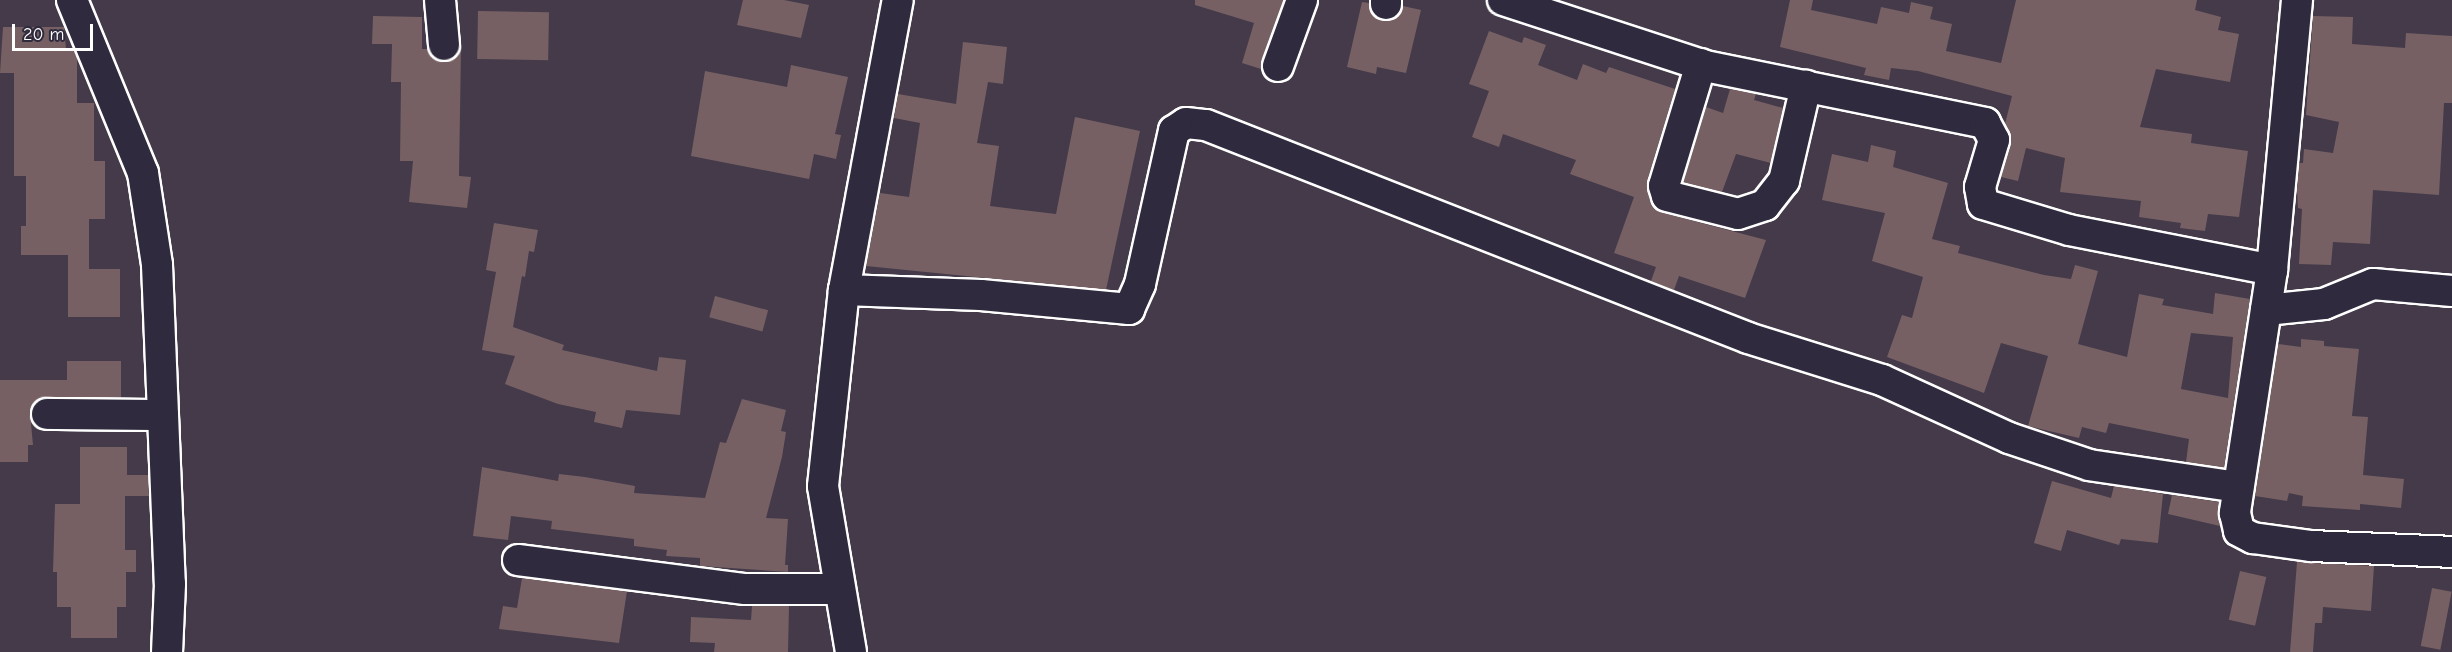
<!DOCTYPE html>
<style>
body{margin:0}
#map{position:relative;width:2452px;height:652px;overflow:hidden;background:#443a49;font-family:"Comic Neue",sans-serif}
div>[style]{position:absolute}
.building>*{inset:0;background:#766064;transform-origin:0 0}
.roads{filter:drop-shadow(2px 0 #fff) drop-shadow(-2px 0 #fff) drop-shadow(0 2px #fff) drop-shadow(0 -2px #fff)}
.minor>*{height:30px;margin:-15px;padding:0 15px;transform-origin:15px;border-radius:15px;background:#2f2a3d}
span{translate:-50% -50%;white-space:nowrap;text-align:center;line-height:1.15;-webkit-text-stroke:4.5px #2f2a3d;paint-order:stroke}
.scale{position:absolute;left:12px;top:24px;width:81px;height:27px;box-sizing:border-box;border:3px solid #fff;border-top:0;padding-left:8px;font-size:18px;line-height:21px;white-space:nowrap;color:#fff;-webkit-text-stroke:4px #2f2a3d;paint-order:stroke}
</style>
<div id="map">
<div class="building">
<div style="clip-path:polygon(743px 0,784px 0,809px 5px,801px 38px,737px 25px)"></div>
<div style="clip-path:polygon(1195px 0,1284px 0,1261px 69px,1242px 63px,1254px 23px,1195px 5px)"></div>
<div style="clip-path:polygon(1790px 0,1813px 0,1811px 10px,1877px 24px,1881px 7px,1909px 13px,1911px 2px,1933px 7px,1930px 19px,1952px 24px,1946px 51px,2001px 63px,2016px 0,2197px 0,2195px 10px,2221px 17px,2218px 30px,2239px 34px,2230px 82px,2156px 69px,2140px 127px,2192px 134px,2191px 143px,2248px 151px,2239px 217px,2208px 214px,2205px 231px,2180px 228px,2181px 223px,2139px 217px,2141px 201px,2060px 192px,2065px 158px,2026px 148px,2018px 181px,2001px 177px,2011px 145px,2005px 124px,2012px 96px,1918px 71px,1891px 68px,1889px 80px,1864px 75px,1866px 68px,1780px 47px)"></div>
<div style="clip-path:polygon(1362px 2px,1369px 3px,1377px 19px,1385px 21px,1395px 19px,1403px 6px,1421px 10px,1406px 73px,1377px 67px,1376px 74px,1347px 67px)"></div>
<div style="left:478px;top:11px;width:71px;height:48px;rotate:1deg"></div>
<div style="clip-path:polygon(373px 16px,422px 17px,422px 49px,428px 49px,437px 61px,453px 59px,461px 49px,459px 176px,471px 177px,467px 208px,409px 202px,413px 161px,400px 161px,401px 82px,391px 82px,392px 44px,372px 44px)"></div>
<div style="clip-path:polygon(2313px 16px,2353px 17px,2352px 44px,2405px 48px,2406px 33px,2452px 36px,2452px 103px,2444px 103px,2439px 195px,2373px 190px,2370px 244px,2333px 242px,2331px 265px,2299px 264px,2302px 209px,2298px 208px,2297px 190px,2299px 163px,2303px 163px,2304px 149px,2333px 153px,2339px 122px,2306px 115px)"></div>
<div style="clip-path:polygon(3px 27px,64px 27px,66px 49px,73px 49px,77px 57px,77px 103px,94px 103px,94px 161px,105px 161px,105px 219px,89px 219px,89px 269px,120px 269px,120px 317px,68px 317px,68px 255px,21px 255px,21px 226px,26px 226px,26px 176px,14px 176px,14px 73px,0 73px)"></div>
<div style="clip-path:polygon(1489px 31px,1522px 43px,1524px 37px,1546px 45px,1538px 65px,1577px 80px,1583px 64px,1606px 73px,1609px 67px,1675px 89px,1647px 181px,1650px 201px,1663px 213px,1766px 240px,1745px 298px,1679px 276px,1674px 290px,1651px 281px,1656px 267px,1614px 253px,1634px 197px,1570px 174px,1576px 160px,1503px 134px,1499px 147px,1472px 137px,1489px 91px,1469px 84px)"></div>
<div style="clip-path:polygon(963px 42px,1007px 47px,1003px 84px,988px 82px,977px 143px,999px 146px,990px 206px,1056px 214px,1075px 117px,1140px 131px,1106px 290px,866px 266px,880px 193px,909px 197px,920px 123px,894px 118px,898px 94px,956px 104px)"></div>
<div style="clip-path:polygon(791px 65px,848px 77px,835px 134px,841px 135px,836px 159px,814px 154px,809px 179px,691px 156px,705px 71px,787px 87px)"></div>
<div style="clip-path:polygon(1730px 89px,1756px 94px,1754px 100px,1783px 108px,1771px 163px,1736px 154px,1722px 192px,1683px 182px,1706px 107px,1723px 113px)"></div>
<div style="clip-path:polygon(evenodd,1871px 145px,1896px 151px,1893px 167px,1948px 183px,1932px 239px,1960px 246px,1958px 253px,2044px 275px,2071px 279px,2075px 265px,2098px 271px,2078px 344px,2127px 357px,2139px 294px,2164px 299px,2162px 305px,2213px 314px,2215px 293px,2250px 299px,2224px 468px,2186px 462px,2189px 439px,2109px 423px,2106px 433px,2082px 427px,2079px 438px,2028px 426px,2048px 356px,2001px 343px,1984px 393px,1887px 357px,1902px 315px,1912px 318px,1923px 277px,1872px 261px,1885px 213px,1822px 200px,1832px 154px,1868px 162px,1871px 145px,2191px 333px,2233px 337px,2228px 398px,2181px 389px,2191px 333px)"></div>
<div style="clip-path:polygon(494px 223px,538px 230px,534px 252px,529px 251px,525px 277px,522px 276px,513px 327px,564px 345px,562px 350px,657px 371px,659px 357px,686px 360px,680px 415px,626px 410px,622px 428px,594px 422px,596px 412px,558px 404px,505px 384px,515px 356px,482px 350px,496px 272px,486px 270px)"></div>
<div style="left:715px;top:296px;width:55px;height:22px;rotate:15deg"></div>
<div style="clip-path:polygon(2301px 339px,2324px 341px,2324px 346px,2359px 349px,2352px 416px,2368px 417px,2363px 475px,2404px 479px,2401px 508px,2360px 504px,2360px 510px,2302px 506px,2303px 496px,2289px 493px,2287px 501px,2255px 496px,2278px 344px,2301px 347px)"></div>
<div style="clip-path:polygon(67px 361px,121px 361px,121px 397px,39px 399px,30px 413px,33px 445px,28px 445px,28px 462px,0 462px,0 380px,67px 380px)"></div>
<div style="clip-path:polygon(742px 399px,786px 410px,781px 431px,786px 432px,782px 457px,766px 518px,788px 519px,785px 565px,788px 565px,788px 572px,700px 566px,700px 558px,666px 556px,667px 550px,634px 546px,634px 539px,551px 529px,552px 521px,511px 516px,508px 540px,473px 536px,482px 467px,558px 481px,559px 474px,585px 477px,635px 486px,634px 493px,705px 498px,720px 442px,726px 443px)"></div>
<div style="clip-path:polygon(80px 447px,127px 447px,127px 475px,148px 475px,149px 496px,125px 496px,125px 550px,136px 550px,136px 572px,126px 572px,126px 607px,117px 607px,117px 638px,71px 638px,71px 607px,57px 607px,57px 572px,53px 572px,55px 504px,80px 504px)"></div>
<div style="clip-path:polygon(2052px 481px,2111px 498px,2114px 486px,2163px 494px,2158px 543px,2121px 539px,2119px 545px,2067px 530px,2061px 551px,2034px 543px)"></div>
<div style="clip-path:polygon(2172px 495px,2219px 502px,2220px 526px,2168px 514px)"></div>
<div style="clip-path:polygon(2297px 562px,2374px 566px,2371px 611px,2323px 607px,2322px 623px,2315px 623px,2313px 652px,2290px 652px)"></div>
<div style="left:2240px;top:571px;width:27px;height:50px;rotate:13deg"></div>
<div style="clip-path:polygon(522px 578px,627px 591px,619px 643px,499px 629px,503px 606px,517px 608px)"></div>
<div style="left:2432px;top:588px;width:20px;height:59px;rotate:11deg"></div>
<div style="clip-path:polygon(752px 606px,789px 606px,788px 652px,714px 652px,715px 643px,690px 642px,691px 617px,751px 620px)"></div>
</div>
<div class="roads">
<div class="minor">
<div style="left:72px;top:0;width:187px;rotate:67.7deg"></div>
<div style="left:143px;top:173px;width:93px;rotate:81.3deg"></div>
<div style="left:157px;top:265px;width:319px;rotate:87.7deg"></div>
<div style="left:170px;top:584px;width:68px;rotate:92.5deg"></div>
<div style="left:440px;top:0;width:45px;rotate:84.9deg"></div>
<div style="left:1503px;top:0;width:213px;rotate:18.1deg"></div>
<div style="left:1705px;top:66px;width:286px;rotate:11.5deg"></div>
<div style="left:1985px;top:123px;width:19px;rotate:62deg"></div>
<div style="left:1994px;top:140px;width:49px;rotate:106.6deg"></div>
<div style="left:1980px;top:187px;width:17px;rotate:80deg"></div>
<div style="left:1983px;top:204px;width:90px;rotate:16.8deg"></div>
<div style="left:2069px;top:230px;width:207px;rotate:11.1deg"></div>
<div style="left:2297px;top:0;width:271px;rotate:95.3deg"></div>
<div style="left:2272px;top:270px;width:246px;rotate:98.7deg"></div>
<div style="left:2235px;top:513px;width:18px;rotate:77deg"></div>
<div style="left:2239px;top:531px;width:16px;rotate:27deg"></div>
<div style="left:2253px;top:538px;width:59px;rotate:7.9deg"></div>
<div style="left:2311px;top:546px;width:141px;rotate:2.4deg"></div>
<div style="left:1386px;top:4px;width:4px;rotate:-90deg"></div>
<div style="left:1701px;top:64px;width:127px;rotate:106.9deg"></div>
<div style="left:1664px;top:186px;width:10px;rotate:73deg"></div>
<div style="left:1667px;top:196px;width:73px;rotate:14.2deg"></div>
<div style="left:1738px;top:214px;width:28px;rotate:-18deg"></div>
<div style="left:1765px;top:205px;width:31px;rotate:-52deg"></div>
<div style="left:1784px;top:181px;width:98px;rotate:-77deg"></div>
<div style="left:1278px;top:66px;width:70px;rotate:-70deg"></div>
<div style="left:844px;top:290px;width:137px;rotate:2.1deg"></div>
<div style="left:981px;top:295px;width:149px;rotate:5.4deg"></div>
<div style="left:1129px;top:309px;width:27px;rotate:-66deg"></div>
<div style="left:1140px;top:284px;width:157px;rotate:-77.5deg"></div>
<div style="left:1174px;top:131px;width:14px;rotate:-34deg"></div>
<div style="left:1186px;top:123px;width:20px;rotate:6deg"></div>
<div style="left:1206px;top:125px;width:582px;rotate:21.45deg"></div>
<div style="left:1748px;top:338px;width:140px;rotate:17.4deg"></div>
<div style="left:1882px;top:380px;width:140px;rotate:24.5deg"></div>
<div style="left:2009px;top:438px;width:84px;rotate:18.6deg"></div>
<div style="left:2089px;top:465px;width:151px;rotate:8.4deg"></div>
<div style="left:2266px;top:310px;width:58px;rotate:-5.9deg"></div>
<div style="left:2324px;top:304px;width:53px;rotate:-22.2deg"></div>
<div style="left:2373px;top:284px;width:79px;rotate:5.1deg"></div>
<div style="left:47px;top:414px;width:116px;rotate:0.5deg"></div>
<div style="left:518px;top:560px;width:229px;rotate:7.3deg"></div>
<div style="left:745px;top:589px;width:93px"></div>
<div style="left:851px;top:652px;width:168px;rotate:-99.6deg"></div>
<div style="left:823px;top:486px;width:197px;rotate:-83.9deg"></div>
<div style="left:844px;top:290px;width:295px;rotate:-79.5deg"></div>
</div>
</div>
<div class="scale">20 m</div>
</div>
